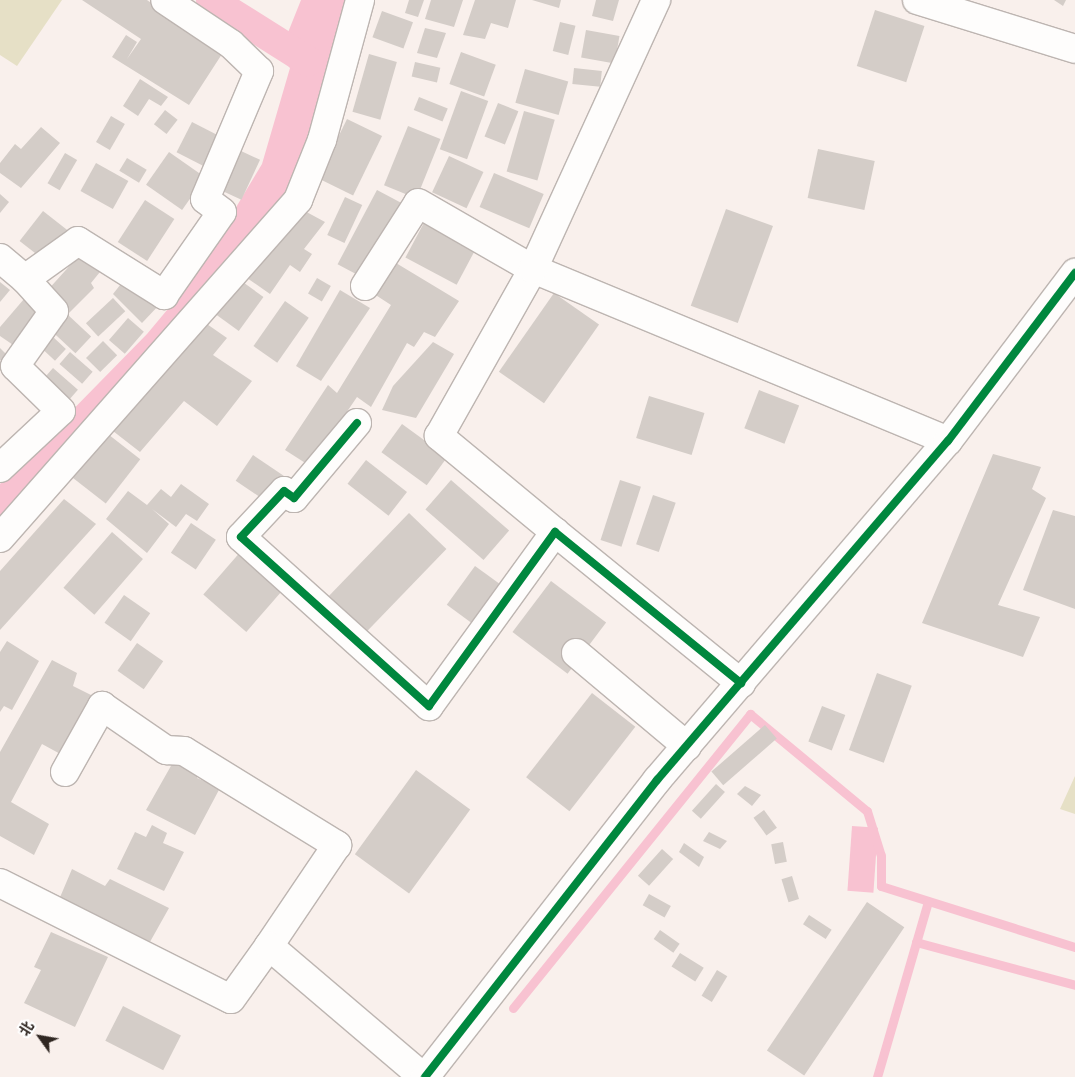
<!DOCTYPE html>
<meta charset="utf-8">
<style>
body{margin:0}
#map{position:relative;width:1075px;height:1077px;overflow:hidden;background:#f9f0ec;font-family:"Alegreya Sans","Noto Sans SC",sans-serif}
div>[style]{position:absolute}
.green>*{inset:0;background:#e6e0c6}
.water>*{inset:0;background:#f8c2d1;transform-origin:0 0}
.stream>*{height:9px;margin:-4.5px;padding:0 4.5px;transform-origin:4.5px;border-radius:4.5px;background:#f8c2d1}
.canal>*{height:30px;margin:-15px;padding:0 15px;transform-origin:15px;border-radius:15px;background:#f8c2d1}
.building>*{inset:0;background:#d4cdc8;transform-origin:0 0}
.roads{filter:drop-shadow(1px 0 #bdb5b1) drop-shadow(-1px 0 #bdb5b1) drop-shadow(0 1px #bdb5b1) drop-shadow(0 -1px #bdb5b1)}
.minor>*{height:28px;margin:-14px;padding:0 14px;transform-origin:14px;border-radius:14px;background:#fefdfc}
.tertiary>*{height:28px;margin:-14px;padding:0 14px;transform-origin:14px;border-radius:14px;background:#fefdfc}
.cycleway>*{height:8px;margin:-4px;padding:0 4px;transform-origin:4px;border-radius:4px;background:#00873e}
span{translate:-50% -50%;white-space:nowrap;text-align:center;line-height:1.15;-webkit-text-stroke:5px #fff;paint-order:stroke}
.north{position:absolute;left:15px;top:1012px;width:50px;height:50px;-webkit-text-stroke:4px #fff;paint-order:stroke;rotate:302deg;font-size:14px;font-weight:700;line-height:20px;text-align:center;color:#302722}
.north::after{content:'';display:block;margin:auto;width:18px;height:22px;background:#302722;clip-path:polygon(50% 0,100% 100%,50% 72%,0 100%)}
</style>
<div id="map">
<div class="green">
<div style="clip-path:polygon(0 0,62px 0,17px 66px,0 55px)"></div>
<div style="clip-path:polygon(1075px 776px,1075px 814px,1060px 809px)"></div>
</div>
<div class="water">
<div style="clip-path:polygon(301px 0,357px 0,318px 123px,263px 238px,0 538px,0 484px,147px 334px,193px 279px,262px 164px,290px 68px,279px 55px)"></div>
<div style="left:852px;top:826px;width:26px;height:65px;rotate:4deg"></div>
</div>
<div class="stream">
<div style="left:916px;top:942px;width:165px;rotate:15.1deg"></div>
<div style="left:513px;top:1008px;width:378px;rotate:-51.1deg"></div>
<div style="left:750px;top:714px;width:152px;rotate:39.7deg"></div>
<div style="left:867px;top:811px;width:47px;rotate:72.7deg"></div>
<div style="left:881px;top:856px;width:30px;rotate:90deg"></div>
<div style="left:881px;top:886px;width:203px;rotate:17.5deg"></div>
<div style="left:877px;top:1077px;width:183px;rotate:-73.8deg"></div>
</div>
<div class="canal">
<div style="left:211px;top:0;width:115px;rotate:32.2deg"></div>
</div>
<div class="building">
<div style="clip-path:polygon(82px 0,147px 0,222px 54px,189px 105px,112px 57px,126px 35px,137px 42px,127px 59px,141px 39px)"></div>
<div style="clip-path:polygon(409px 0,424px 0,418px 17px,405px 13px)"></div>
<div style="clip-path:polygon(431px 0,463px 0,454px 27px,425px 19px)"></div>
<div style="clip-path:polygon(475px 0,516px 0,508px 28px,491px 23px,485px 39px,463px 35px)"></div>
<div style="clip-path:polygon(532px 0,561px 0,559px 8px)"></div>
<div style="clip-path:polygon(596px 0,619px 0,613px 21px,592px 16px)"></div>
<div style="clip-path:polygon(1054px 0,1066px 0,1063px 6px)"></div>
<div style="left:875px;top:10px;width:52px;height:59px;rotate:18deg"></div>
<div style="left:382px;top:11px;width:33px;height:28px;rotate:20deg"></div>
<div style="left:560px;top:22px;width:16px;height:30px;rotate:14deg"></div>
<div style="clip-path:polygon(425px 28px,446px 33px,437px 58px,417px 53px)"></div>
<div style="left:586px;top:30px;width:34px;height:28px;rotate:10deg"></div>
<div style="left:461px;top:52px;width:37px;height:34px;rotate:20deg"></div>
<div style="left:369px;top:54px;width:29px;height:60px;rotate:16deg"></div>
<div style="left:415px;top:62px;width:26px;height:15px;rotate:13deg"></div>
<div style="left:574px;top:68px;width:28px;height:16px;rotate:6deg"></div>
<div style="left:525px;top:69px;width:45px;height:35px;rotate:16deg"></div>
<div style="clip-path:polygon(140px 79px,168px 97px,161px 106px,149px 99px,138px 116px,123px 106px)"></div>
<div style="left:461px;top:91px;width:29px;height:62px;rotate:20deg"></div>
<div style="left:419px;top:97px;width:31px;height:14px;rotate:22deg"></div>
<div style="left:498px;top:103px;width:22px;height:36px;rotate:22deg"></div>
<div style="left:165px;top:110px;width:16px;height:18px;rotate:38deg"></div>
<div style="left:524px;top:111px;width:32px;height:63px;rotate:16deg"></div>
<div style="left:111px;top:116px;width:16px;height:30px;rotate:30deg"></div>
<div style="left:347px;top:119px;width:39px;height:66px;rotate:26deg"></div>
<div style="left:192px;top:122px;width:34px;height:34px;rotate:27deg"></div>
<div style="left:408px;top:126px;width:35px;height:64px;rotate:22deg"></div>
<div style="clip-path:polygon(41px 127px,60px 143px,21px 188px,0 173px,0 163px,15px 144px,21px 149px)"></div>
<div style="left:818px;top:149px;width:58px;height:50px;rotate:12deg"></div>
<div style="left:241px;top:151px;width:21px;height:44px;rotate:25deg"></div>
<div style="left:169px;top:152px;width:44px;height:40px;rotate:35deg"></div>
<div style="left:65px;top:153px;width:14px;height:35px;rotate:30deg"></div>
<div style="left:449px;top:156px;width:38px;height:40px;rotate:25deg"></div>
<div style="left:127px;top:158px;width:23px;height:15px;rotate:31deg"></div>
<div style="left:96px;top:163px;width:37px;height:32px;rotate:29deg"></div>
<div style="left:494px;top:173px;width:54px;height:37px;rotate:23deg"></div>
<div style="left:377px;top:190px;width:32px;height:84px;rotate:28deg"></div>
<div style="clip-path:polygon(0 194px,9px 202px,0 213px)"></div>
<div style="left:345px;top:197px;width:19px;height:42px;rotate:25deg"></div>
<div style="left:145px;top:200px;width:35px;height:50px;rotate:33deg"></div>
<div style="clip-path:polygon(301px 209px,325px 222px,304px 249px,312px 254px,300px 272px,290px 265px,270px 294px,247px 278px,266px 250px,271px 253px)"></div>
<div style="left:726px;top:209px;width:50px;height:103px;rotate:20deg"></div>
<div style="left:43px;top:211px;width:34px;height:38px;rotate:38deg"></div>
<div style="left:427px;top:217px;width:58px;height:46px;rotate:28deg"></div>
<div style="clip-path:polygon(83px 251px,104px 267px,91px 283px,94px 288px,69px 313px,46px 292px)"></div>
<div style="clip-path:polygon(391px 260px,459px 301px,435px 337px,424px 332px,414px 347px,407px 343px,371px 407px,357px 397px,310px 466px,285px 450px,328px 385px,337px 393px,391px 305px,371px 292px)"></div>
<div style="clip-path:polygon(128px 275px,161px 303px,142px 323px,113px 294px)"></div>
<div style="left:317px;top:278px;width:16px;height:18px;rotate:30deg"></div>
<div style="left:240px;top:280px;width:29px;height:42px;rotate:36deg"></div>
<div style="clip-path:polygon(0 282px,10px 290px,0 302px)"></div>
<div style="clip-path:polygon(340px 290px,370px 308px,321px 381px,296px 366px)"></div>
<div style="left:554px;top:293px;width:55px;height:96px;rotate:35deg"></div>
<div style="left:113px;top:298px;width:18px;height:37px;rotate:47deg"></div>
<div style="clip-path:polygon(24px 299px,46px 315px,19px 349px,0 336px,0 327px)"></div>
<div style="left:285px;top:301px;width:29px;height:55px;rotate:35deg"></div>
<div style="left:67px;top:314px;width:33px;height:23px;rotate:43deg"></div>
<div style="left:128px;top:318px;width:21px;height:29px;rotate:41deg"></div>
<div style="clip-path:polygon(204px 322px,227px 338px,213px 355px,252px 381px,217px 426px,184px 401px,140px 452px,113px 431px)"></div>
<div style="left:52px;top:336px;width:19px;height:16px;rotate:43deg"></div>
<div style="left:103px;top:341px;width:20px;height:24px;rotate:45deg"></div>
<div style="clip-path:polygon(433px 342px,454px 354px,416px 418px,382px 410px,393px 386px)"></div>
<div style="clip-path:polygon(0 348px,6px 354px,0 361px)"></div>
<div style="left:70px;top:352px;width:30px;height:16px;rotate:41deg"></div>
<div style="left:53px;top:368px;width:33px;height:18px;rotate:41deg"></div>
<div style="left:759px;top:390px;width:43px;height:41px;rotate:21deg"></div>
<div style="left:649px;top:396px;width:58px;height:44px;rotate:17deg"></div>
<div style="left:402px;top:424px;width:56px;height:35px;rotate:36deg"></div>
<div style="left:104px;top:431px;width:46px;height:56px;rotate:38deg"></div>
<div style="clip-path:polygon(993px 454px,1041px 467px,1032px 489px,1046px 498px,998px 605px,1040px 617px,1023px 657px,922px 623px)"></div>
<div style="left:253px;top:455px;width:37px;height:31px;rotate:34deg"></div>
<div style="left:366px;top:460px;width:52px;height:30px;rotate:38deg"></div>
<div style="left:451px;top:480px;width:77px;height:39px;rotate:41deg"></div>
<div style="left:620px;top:480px;width:22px;height:63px;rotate:18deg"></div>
<div style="clip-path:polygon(181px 484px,209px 504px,197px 521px,186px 514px,176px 527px,152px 509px,169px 524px,147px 553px,106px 519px,128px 491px,147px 505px,161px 489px,171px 497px)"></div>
<div style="left:653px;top:495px;width:24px;height:52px;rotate:19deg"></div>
<div style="clip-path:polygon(64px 499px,96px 524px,0 630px,0 571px)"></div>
<div style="clip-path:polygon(1053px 510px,1075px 516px,1075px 609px,1023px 590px)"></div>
<div style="left:409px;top:513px;width:52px;height:116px;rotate:44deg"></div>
<div style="left:191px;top:523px;width:30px;height:36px;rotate:34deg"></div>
<div style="left:112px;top:532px;width:41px;height:74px;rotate:41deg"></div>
<div style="left:242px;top:550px;width:57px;height:59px;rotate:41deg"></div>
<div style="left:475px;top:566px;width:32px;height:48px;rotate:36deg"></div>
<div style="left:551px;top:581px;width:69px;height:64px;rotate:37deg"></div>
<div style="left:124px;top:595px;width:32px;height:34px;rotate:35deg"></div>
<div style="clip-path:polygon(7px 641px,39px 661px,12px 710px,4px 706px,0 712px,0 652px)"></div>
<div style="left:137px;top:643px;width:32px;height:34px;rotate:35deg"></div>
<div style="clip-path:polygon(52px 660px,77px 673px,73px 686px,97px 698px,64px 756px,42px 744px,11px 802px,49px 824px,34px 855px,0 836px,0 752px)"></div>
<div style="left:877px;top:673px;width:37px;height:82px;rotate:20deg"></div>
<div style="left:592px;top:693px;width:55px;height:107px;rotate:38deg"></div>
<div style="left:822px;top:706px;width:25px;height:38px;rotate:21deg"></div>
<div style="left:765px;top:725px;width:18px;height:71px;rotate:49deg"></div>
<div style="clip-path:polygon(176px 757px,199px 769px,197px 778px,220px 788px,195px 835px,146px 810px)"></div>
<div style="left:416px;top:770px;width:67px;height:104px;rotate:36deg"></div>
<div style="left:716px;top:784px;width:12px;height:36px;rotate:42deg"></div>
<div style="clip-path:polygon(745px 786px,761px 795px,752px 806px,737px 794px)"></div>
<div style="left:764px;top:810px;width:22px;height:13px;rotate:54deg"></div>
<div style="clip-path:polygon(152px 825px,167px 833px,163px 843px,184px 852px,164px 891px,117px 869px,135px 832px,146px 837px)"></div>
<div style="clip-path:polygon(709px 832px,727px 841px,720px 849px,703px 841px)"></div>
<div style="left:783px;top:842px;width:20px;height:12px;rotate:79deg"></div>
<div style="clip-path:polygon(684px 843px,704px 857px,699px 867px,679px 852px)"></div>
<div style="left:662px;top:849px;width:15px;height:36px;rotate:42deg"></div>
<div style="clip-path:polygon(72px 869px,105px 886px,110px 879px,169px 908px,146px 949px,58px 902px)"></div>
<div style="left:792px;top:876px;width:24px;height:11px;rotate:73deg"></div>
<div style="left:649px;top:894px;width:25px;height:13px;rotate:29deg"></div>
<div style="left:867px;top:902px;width:45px;height:179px;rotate:34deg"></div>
<div style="left:809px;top:915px;width:27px;height:11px;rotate:33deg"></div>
<div style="left:660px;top:930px;width:24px;height:11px;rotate:35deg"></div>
<div style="clip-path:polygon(51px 932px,108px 957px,75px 1027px,24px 1003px,41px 970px,34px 967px)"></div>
<div style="left:680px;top:953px;width:28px;height:16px;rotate:32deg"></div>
<div style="left:717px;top:970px;width:12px;height:30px;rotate:31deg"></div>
<div style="left:123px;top:1006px;width:65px;height:39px;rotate:27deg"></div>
</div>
<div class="roads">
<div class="minor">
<div style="left:917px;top:0;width:165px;rotate:17.2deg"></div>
<div style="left:0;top:258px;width:33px;rotate:40deg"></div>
<div style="left:25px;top:279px;width:65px;rotate:-35.6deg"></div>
<div style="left:78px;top:241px;width:102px;rotate:32.1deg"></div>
<div style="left:164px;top:295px;width:101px;rotate:-55.1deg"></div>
<div style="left:222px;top:212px;width:21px;rotate:-143deg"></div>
<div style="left:205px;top:199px;width:139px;rotate:-67.1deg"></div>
<div style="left:259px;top:71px;width:39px;rotate:-136deg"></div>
<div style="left:231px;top:44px;width:79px;rotate:-146.3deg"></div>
<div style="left:365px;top:286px;width:98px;rotate:-57.4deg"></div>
<div style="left:418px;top:203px;width:133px;rotate:29.9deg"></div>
<div style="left:533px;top:269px;width:449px;rotate:22.5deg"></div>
<div style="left:357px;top:423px;width:98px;rotate:130deg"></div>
<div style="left:294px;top:498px;width:12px;rotate:-145deg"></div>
<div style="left:284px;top:491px;width:63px;rotate:133.1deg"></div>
<div style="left:241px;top:537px;width:253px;rotate:42deg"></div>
<div style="left:429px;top:706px;width:215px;rotate:-54.1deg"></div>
<div style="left:555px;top:532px;width:240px;rotate:39.1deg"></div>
<div style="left:0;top:468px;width:83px;rotate:-43.1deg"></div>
<div style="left:61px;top:411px;width:64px;rotate:-135.6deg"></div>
<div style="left:15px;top:366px;width:67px;rotate:-54.7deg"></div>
<div style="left:54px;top:311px;width:43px;rotate:-132.2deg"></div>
<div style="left:555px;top:532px;width:151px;rotate:-140.4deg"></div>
<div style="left:439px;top:436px;width:192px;rotate:-60.6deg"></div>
<div style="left:533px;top:269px;width:296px;rotate:-65.4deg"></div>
<div style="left:0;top:538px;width:451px;rotate:-48.6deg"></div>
<div style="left:298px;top:200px;width:65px;rotate:-68.2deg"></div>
<div style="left:322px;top:140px;width:145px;rotate:-74.8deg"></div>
<div style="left:576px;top:653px;width:145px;rotate:40deg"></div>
<div style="left:65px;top:772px;width:76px;rotate:-60.7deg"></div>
<div style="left:102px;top:706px;width:78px;rotate:34.5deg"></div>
<div style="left:166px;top:750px;width:18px;rotate:3deg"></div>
<div style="left:184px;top:751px;width:180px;rotate:31.6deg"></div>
<div style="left:337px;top:845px;width:122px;rotate:124deg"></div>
<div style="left:0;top:883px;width:258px;rotate:26.7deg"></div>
<div style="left:231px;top:999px;width:65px;rotate:-54.4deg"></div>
<div style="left:269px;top:946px;width:202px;rotate:40.4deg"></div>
</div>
<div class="tertiary">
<div style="left:425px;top:1077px;width:377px;rotate:-52deg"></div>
<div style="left:657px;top:780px;width:447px;rotate:-49.4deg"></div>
<div style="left:948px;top:441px;width:211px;rotate:-52.9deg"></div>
</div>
</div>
<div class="cycleway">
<div style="left:357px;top:423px;width:98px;rotate:130deg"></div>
<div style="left:294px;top:498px;width:12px;rotate:-145deg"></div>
<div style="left:284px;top:491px;width:63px;rotate:133.1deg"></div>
<div style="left:241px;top:537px;width:253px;rotate:42deg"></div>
<div style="left:429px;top:706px;width:215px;rotate:-54.1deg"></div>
<div style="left:555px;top:532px;width:240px;rotate:39.1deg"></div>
<div style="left:425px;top:1077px;width:377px;rotate:-52deg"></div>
<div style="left:657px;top:780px;width:447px;rotate:-49.4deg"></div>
<div style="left:948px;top:441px;width:211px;rotate:-52.9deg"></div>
</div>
<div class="north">北</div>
</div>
